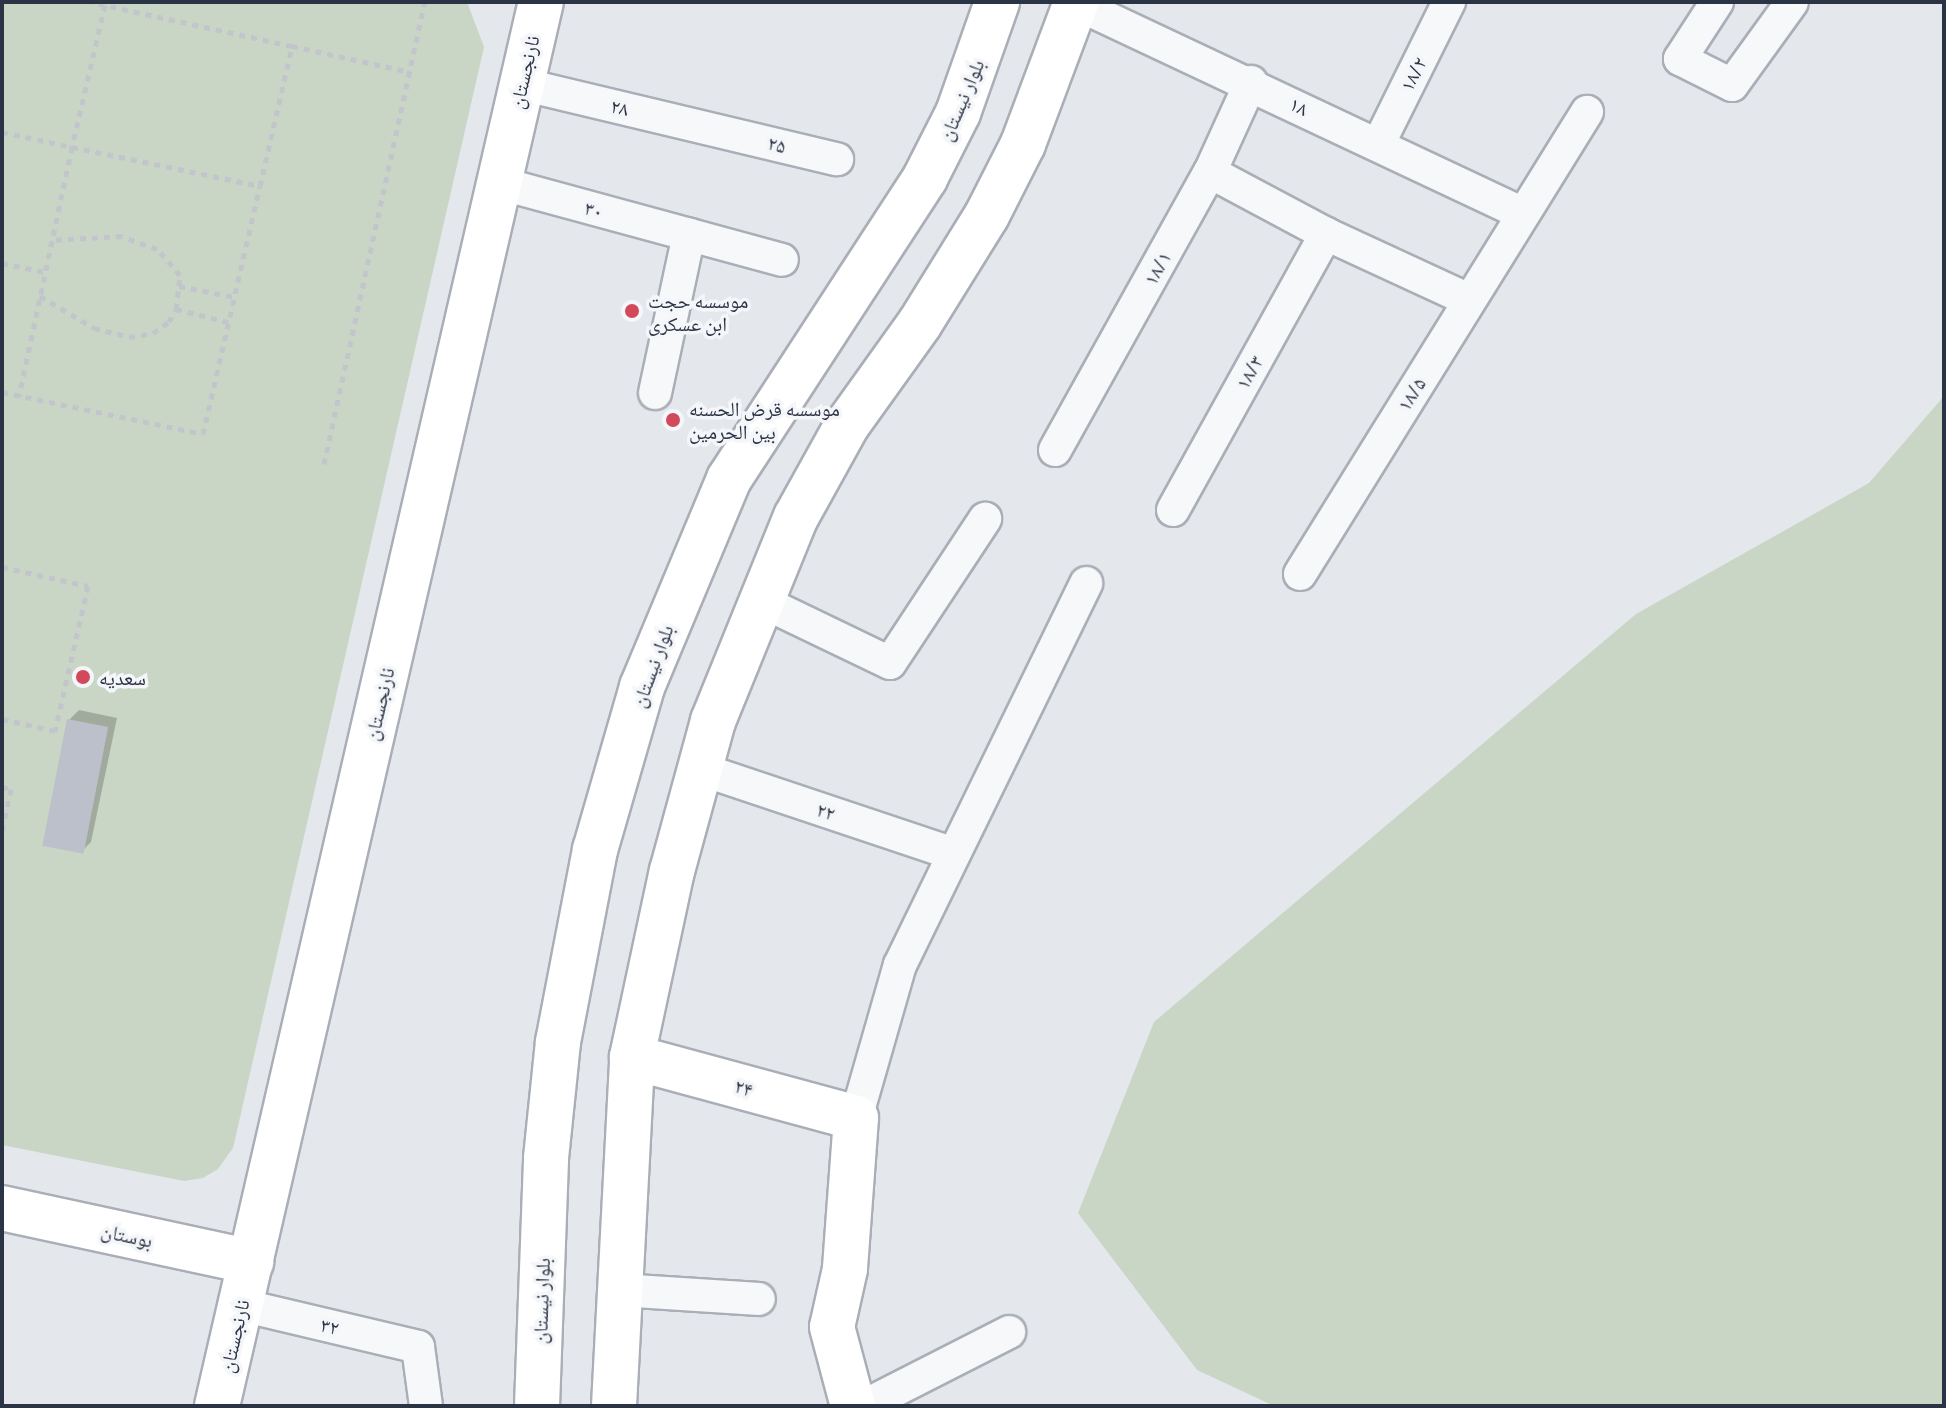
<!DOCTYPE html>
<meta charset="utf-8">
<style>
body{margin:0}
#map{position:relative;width:1946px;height:1408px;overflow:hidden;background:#e4e7ec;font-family:Barlow,"Noto Naskh Arabic",sans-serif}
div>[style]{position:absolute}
.green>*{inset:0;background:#c9d6c5}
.shadow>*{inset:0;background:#0003}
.building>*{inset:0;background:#bbc0ca;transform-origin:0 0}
.path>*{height:5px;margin-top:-2.5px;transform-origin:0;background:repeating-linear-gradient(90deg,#c2c5cb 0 6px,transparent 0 12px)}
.roads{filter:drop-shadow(2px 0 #a9aeb7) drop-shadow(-2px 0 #a9aeb7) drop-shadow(0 2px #a9aeb7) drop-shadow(0 -2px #a9aeb7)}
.street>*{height:32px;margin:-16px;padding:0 16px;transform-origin:16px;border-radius:16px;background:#f7f8fa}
.secondary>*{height:44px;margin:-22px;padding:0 22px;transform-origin:22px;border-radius:22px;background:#fff}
.dots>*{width:22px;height:22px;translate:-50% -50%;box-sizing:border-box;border:4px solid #f4f6f9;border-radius:50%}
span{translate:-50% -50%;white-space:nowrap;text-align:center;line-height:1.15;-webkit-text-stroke:7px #f4f6f9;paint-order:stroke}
.street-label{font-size:20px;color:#2b3445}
.poi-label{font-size:20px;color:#2b3445}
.left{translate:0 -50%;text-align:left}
.frame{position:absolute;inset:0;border:4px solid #2b3445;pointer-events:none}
</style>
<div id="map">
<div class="green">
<div style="clip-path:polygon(2px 2px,467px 2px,484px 47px,233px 1148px,218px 1169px,203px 1178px,184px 1181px,2px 1145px)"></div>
<div style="clip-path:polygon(1944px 396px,1944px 1406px,1274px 1406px,1197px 1370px,1078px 1213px,1154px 1022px,1636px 614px,1869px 483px)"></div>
</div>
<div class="shadow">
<div style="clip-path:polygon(79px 710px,117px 718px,91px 842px,81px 852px,69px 720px)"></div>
</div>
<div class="building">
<div style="left:67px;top:719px;width:42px;height:129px;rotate:11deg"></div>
</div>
<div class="path">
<div style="left:105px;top:5px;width:146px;rotate:103.1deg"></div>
<div style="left:72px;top:147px;width:192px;rotate:11.7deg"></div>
<div style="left:292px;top:46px;width:121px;rotate:12.4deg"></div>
<div style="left:2px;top:132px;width:72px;rotate:12.1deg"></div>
<div style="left:72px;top:147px;width:255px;rotate:102deg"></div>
<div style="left:2px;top:263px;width:44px;rotate:11.8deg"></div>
<div style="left:179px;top:286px;width:57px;rotate:11.1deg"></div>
<div style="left:40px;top:296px;width:63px;rotate:30.7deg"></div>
<div style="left:94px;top:328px;width:36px;rotate:14deg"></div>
<div style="left:129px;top:337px;width:24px;rotate:-9deg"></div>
<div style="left:153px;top:333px;width:19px;rotate:-35deg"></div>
<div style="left:169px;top:322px;width:15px;rotate:-62deg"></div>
<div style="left:176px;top:309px;width:34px;rotate:-83deg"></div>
<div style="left:180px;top:275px;width:35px;rotate:-131deg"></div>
<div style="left:157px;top:249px;width:37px;rotate:-160deg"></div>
<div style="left:122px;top:236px;width:70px;rotate:176.7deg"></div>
<div style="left:176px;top:309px;width:54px;rotate:14deg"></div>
<div style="left:2px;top:392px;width:205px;rotate:11.8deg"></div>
<div style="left:203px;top:434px;width:254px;rotate:-77.1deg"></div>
<div style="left:260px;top:186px;width:144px;rotate:-77.1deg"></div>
<div style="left:292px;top:46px;width:206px;rotate:-167.7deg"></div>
<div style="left:324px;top:464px;width:473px;rotate:-77.7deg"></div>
<div style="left:2px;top:567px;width:88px;rotate:12.5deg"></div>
<div style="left:88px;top:586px;width:149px;rotate:102.8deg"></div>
<div style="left:55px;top:731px;width:54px;rotate:-167.2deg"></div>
<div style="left:2px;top:787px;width:9px;rotate:13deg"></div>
<div style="left:11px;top:789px;width:43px;rotate:102.1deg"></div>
</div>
<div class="roads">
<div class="street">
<div style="left:1717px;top:2px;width:68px;rotate:123deg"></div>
<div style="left:1680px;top:59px;width:58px;rotate:26.6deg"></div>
<div style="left:1732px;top:85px;width:102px;rotate:-54.1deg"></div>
<div style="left:1075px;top:3px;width:492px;rotate:25.2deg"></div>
<div style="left:521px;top:84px;width:325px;rotate:13.4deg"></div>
<div style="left:1378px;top:145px;width:160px;rotate:-63.6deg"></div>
<div style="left:1210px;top:172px;width:132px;rotate:28.1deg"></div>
<div style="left:1326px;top:234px;width:157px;rotate:24.8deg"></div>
<div style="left:499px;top:183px;width:293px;rotate:15.2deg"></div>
<div style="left:655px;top:393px;width:162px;rotate:-77.9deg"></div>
<div style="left:1055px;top:450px;width:318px;rotate:-60.9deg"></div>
<div style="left:1210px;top:172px;width:99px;rotate:-65.5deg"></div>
<div style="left:1173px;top:510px;width:316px;rotate:-61deg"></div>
<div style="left:1300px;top:574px;width:544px;rotate:-58.15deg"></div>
<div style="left:759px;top:600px;width:145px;rotate:25.7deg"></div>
<div style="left:890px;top:663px;width:173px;rotate:-56.6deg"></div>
<div style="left:700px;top:769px;width:265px;rotate:18.5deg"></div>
<div style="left:856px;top:1118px;width:159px;rotate:-74deg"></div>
<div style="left:900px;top:965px;width:425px;rotate:-64deg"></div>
<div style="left:620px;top:1290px;width:139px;rotate:3.7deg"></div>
<div style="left:241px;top:1305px;width:182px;rotate:13.3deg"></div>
<div style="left:418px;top:1347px;width:60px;rotate:82.3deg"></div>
<div style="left:864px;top:1406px;width:163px;rotate:-27deg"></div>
</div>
<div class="secondary">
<div style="left:632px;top:1057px;width:232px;rotate:15.2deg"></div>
<div style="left:856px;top:1118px;width:151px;rotate:94.2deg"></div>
<div style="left:845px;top:1269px;width:59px;rotate:102.6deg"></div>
<div style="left:832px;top:1327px;width:82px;rotate:75.1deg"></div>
<div style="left:2px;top:1208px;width:255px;rotate:12.2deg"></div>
<div style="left:217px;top:1406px;width:1441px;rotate:-77.01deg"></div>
<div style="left:537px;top:1406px;width:248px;rotate:-87.9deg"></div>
<div style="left:546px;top:1158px;width:117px;rotate:-84.1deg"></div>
<div style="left:558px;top:1042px;width:196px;rotate:-79.1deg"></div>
<div style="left:595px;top:850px;width:170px;rotate:-73.9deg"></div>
<div style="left:642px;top:687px;width:225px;rotate:-67.3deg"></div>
<div style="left:729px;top:479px;width:359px;rotate:-56.9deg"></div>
<div style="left:925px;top:178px;width:73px;rotate:-63.1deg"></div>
<div style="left:958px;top:113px;width:118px;rotate:-70.6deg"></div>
<div style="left:614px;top:1406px;width:349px;rotate:-87deg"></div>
<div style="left:632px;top:1057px;width:190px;rotate:-77.9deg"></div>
<div style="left:672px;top:871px;width:156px;rotate:-74.7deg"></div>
<div style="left:713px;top:721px;width:220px;rotate:-67.9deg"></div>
<div style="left:796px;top:517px;width:105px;rotate:-61deg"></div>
<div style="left:847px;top:425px;width:125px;rotate:-54.4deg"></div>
<div style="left:920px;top:323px;width:127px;rotate:-58.2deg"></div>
<div style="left:987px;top:215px;width:80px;rotate:-63.1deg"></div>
<div style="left:1023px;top:144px;width:152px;rotate:-69.5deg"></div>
</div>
</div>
<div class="dots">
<div style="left:632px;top:311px;background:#d1495b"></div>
<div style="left:673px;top:420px;background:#d1495b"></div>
<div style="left:83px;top:677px;background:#d1495b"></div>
</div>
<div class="street-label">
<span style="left:524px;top:72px;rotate:-77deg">نارنجستان</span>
<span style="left:1413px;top:74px;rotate:-63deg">۱۸/۲</span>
<span style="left:961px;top:100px;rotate:-67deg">بلوار نیستان</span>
<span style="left:1299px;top:106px;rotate:26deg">۱۸</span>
<span style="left:620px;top:107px;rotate:13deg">۲۸</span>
<span style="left:777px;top:144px;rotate:14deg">۲۵</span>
<span style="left:594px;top:209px;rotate:15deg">۳۰</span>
<span style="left:1157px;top:268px;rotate:-61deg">۱۸/۱</span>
<span style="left:1249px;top:372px;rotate:-61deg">۱۸/۳</span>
<span style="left:1411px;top:394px;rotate:-58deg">۱۸/۵</span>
<span style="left:652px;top:666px;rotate:-70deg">بلوار نیستان</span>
<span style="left:379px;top:704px;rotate:-77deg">نارنجستان</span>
<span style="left:826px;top:811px;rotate:18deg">۲۲</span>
<span style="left:744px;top:1087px;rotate:15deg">۲۴</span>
<span style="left:127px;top:1235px;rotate:12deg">بوستان</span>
<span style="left:541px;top:1301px;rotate:-88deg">بلوار نیستان</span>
<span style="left:330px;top:1326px;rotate:13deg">۳۲</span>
<span style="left:234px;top:1336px;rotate:-77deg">نارنجستان</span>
</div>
<div class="poi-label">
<span class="left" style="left:648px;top:312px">موسسه حجت<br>ابن عسکری</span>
<span class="left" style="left:689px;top:420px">موسسه قرض الحسنه<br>بین الحرمین</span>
<span class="left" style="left:99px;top:677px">سعدیه</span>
</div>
<div class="frame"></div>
</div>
